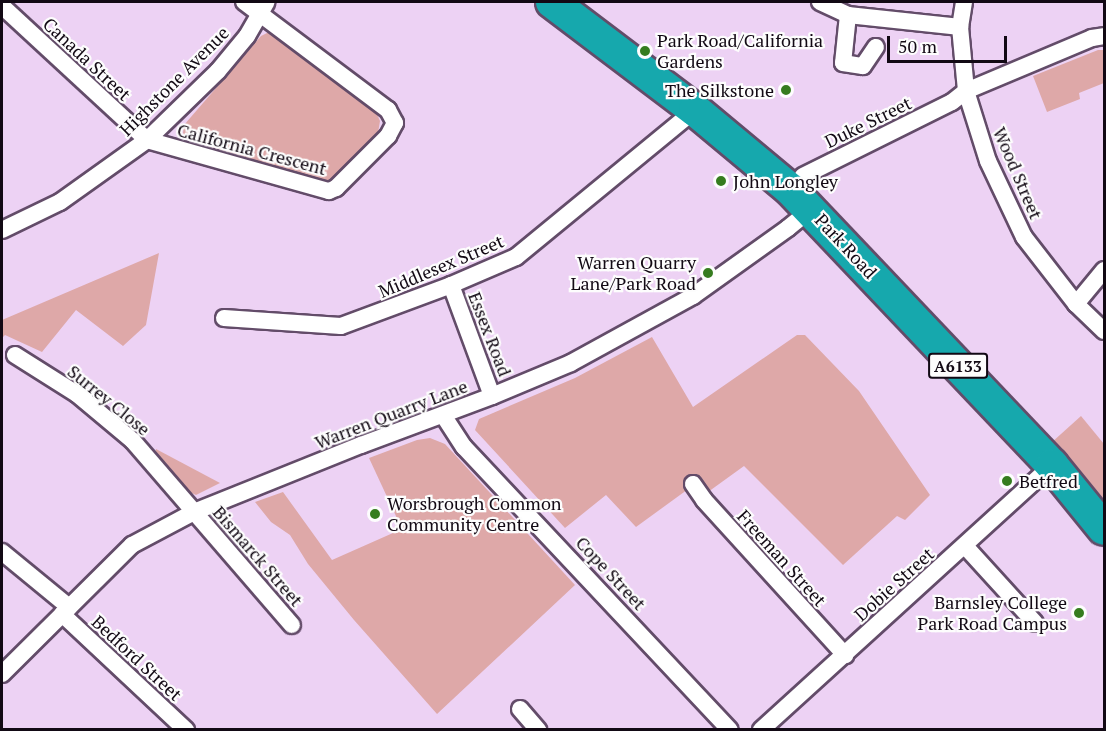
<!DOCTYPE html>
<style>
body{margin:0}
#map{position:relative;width:1106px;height:731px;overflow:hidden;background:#edd2f4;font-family:"PT Serif",serif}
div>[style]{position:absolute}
.green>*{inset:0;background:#dea8a8}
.roads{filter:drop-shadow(2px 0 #634c69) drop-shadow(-2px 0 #634c69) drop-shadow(0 2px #634c69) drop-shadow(0 -2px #634c69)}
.street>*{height:16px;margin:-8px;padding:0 8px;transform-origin:8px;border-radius:8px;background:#fff}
.highway>*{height:32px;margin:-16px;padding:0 16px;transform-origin:16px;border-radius:16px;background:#16a8ad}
.dots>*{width:16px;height:16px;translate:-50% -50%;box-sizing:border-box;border:3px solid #fdfdfd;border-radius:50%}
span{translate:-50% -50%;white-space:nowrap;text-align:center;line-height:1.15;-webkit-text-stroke:4.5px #fdfdfd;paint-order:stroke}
.shield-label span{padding:2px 4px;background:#fdfdfd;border:2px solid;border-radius:4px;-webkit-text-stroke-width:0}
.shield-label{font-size:16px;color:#120914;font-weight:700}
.poi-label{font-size:18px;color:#120914}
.left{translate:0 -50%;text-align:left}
.right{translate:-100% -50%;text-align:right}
.street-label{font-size:18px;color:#120914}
.frame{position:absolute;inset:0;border:3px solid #120914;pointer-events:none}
.scale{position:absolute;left:887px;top:36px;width:120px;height:27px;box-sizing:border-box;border:3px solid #120914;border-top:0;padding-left:8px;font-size:18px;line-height:21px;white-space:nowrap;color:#120914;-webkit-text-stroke:4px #fdfdfd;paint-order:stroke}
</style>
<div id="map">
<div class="green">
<div style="clip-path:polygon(269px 32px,280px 36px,376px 112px,380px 121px,378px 133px,334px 181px,327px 182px,188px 140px,183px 133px,184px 125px,261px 36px)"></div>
<div style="clip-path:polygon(1098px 50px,1104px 50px,1104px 83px,1079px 93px,1080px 99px,1047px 112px,1033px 76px)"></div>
<div style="clip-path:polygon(159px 253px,146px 325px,123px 346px,76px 310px,42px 352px,5px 335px,2px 338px,2px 320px)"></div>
<div style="clip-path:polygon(797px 335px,805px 335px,859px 391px,930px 495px,905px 520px,897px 516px,843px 565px,744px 466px,708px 492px,702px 479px,636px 527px,606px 495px,565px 528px,475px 430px,479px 419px,575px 378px,652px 337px,693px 407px)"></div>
<div style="clip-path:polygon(1081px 416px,1104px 444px,1104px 510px,1051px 443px)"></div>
<div style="clip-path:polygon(430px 438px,445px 444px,575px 585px,437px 714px,354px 620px,308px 564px,290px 535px,271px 522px,255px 502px,283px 492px,332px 560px,402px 529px,369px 458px,417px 440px)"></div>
<div style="clip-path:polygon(156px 449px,220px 483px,196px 495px,183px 489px,154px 457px)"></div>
</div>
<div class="roads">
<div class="street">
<div style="left:820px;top:2px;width:31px;rotate:25deg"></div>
<div style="left:848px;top:15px;width:113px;rotate:6.1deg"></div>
<div style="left:964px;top:2px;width:25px;rotate:99deg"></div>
<div style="left:960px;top:27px;width:64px;rotate:84.6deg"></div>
<div style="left:966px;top:91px;width:73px;rotate:72.6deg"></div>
<div style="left:988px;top:161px;width:84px;rotate:64.7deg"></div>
<div style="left:1024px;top:237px;width:85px;rotate:52.2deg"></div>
<div style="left:1076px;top:304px;width:39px;rotate:44deg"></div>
<div style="left:2px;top:6px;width:197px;rotate:42.7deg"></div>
<div style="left:147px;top:140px;width:189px;rotate:15.7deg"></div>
<div style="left:329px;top:191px;width:8px;rotate:-23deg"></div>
<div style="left:336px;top:188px;width:74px;rotate:-45deg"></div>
<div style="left:388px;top:136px;width:15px;rotate:-62deg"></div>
<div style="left:395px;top:123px;width:15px;rotate:-118deg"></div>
<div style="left:388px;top:110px;width:180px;rotate:-143.1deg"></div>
<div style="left:848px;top:15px;width:48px;rotate:95.9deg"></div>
<div style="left:843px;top:63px;width:20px;rotate:9deg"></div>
<div style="left:863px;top:66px;width:23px;rotate:-56deg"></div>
<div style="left:791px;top:190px;width:18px;rotate:-49deg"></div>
<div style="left:803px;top:176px;width:166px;rotate:-26.4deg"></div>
<div style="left:952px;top:102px;width:18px;rotate:-38deg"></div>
<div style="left:966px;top:91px;width:137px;rotate:-22.8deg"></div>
<div style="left:1092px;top:38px;width:12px;rotate:-9deg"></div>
<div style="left:2px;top:230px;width:64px;rotate:-25.8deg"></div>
<div style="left:60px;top:202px;width:107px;rotate:-35.5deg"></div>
<div style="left:147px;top:140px;width:99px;rotate:-44.2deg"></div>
<div style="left:218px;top:71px;width:45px;rotate:-50.4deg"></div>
<div style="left:247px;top:36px;width:39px;rotate:-60deg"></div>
<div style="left:451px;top:285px;width:118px;rotate:69.7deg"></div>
<div style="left:1076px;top:304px;width:44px;rotate:-50.5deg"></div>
<div style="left:224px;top:318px;width:117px;rotate:3.9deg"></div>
<div style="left:341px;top:326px;width:117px;rotate:-20.4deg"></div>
<div style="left:451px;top:285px;width:71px;rotate:-23.3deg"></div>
<div style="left:516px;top:257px;width:232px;rotate:-39.4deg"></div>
<div style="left:15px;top:355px;width:73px;rotate:32.2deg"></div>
<div style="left:77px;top:394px;width:73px;rotate:40deg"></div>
<div style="left:133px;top:441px;width:243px;rotate:49.2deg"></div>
<div style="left:443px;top:415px;width:38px;rotate:57deg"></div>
<div style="left:464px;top:447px;width:388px;rotate:46.8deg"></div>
<div style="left:693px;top:484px;width:19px;rotate:55deg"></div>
<div style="left:704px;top:500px;width:210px;rotate:47.7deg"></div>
<div style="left:965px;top:546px;width:104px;rotate:47.7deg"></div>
<div style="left:2px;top:552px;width:87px;rotate:39.4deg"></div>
<div style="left:62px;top:614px;width:170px;rotate:43.1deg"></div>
<div style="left:2px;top:674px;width:183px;rotate:-44.8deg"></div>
<div style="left:132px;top:545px;width:70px;rotate:-28deg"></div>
<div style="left:194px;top:512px;width:180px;rotate:-21.9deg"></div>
<div style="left:361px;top:445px;width:140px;rotate:-20.5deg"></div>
<div style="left:492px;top:396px;width:86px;rotate:-22.7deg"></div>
<div style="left:571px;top:363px;width:139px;rotate:-28.8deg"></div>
<div style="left:693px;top:296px;width:117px;rotate:-35.6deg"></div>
<div style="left:788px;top:228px;width:19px;rotate:-39deg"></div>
<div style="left:803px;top:216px;width:11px;rotate:-63deg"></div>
<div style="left:520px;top:709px;width:28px;rotate:49deg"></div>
<div style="left:761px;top:730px;width:394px;rotate:-42.3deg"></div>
</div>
<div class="highway">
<div style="left:552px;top:2px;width:179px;rotate:37.1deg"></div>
<div style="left:695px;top:110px;width:125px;rotate:39.8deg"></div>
<div style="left:791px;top:190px;width:379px;rotate:46.5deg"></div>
<div style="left:1052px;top:465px;width:82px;rotate:50.9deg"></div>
</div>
</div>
<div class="dots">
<div style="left:645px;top:51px;background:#367c1f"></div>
<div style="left:786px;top:90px;background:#367c1f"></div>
<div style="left:721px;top:181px;background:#367c1f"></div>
<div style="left:708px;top:273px;background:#367c1f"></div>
<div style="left:1007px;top:481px;background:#367c1f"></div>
<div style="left:375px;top:514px;background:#367c1f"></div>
<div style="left:1079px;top:613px;background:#367c1f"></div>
</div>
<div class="shield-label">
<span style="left:958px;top:366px">A6133</span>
</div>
<div class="poi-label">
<span class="left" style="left:657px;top:51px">Park Road/California<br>Gardens</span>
<span class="right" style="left:774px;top:90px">The Silkstone</span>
<span class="left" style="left:733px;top:181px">John Longley</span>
<span class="right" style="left:696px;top:273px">Warren Quarry<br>Lane/Park Road</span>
<span class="left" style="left:1019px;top:481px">Betfred</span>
<span class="left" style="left:387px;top:514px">Worsbrough Common<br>Community Centre</span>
<span class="right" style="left:1067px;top:613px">Barnsley College<br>Park Road Campus</span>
</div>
<div class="street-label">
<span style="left:87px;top:59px;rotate:43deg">Canada Street</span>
<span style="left:174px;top:81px;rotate:-45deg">Highstone Avenue</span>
<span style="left:868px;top:122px;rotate:-26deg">Duke Street</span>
<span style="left:252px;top:149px;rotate:15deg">California Crescent</span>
<span style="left:1018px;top:173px;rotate:67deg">Wood Street</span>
<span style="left:846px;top:246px;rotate:47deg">Park Road</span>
<span style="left:441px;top:266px;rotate:-23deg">Middlesex Street</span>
<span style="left:490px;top:334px;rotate:69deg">Essex Road</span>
<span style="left:109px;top:400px;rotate:39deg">Surrey Close</span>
<span style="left:391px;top:414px;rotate:-21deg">Warren Quarry Lane</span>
<span style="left:258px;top:556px;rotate:49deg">Bismarck Street</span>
<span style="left:782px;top:558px;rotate:48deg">Freeman Street</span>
<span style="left:611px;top:573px;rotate:47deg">Cope Street</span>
<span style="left:894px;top:584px;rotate:-42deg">Dobie Street</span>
<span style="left:137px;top:658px;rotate:43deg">Bedford Street</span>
</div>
<div class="frame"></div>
<div class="scale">50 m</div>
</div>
